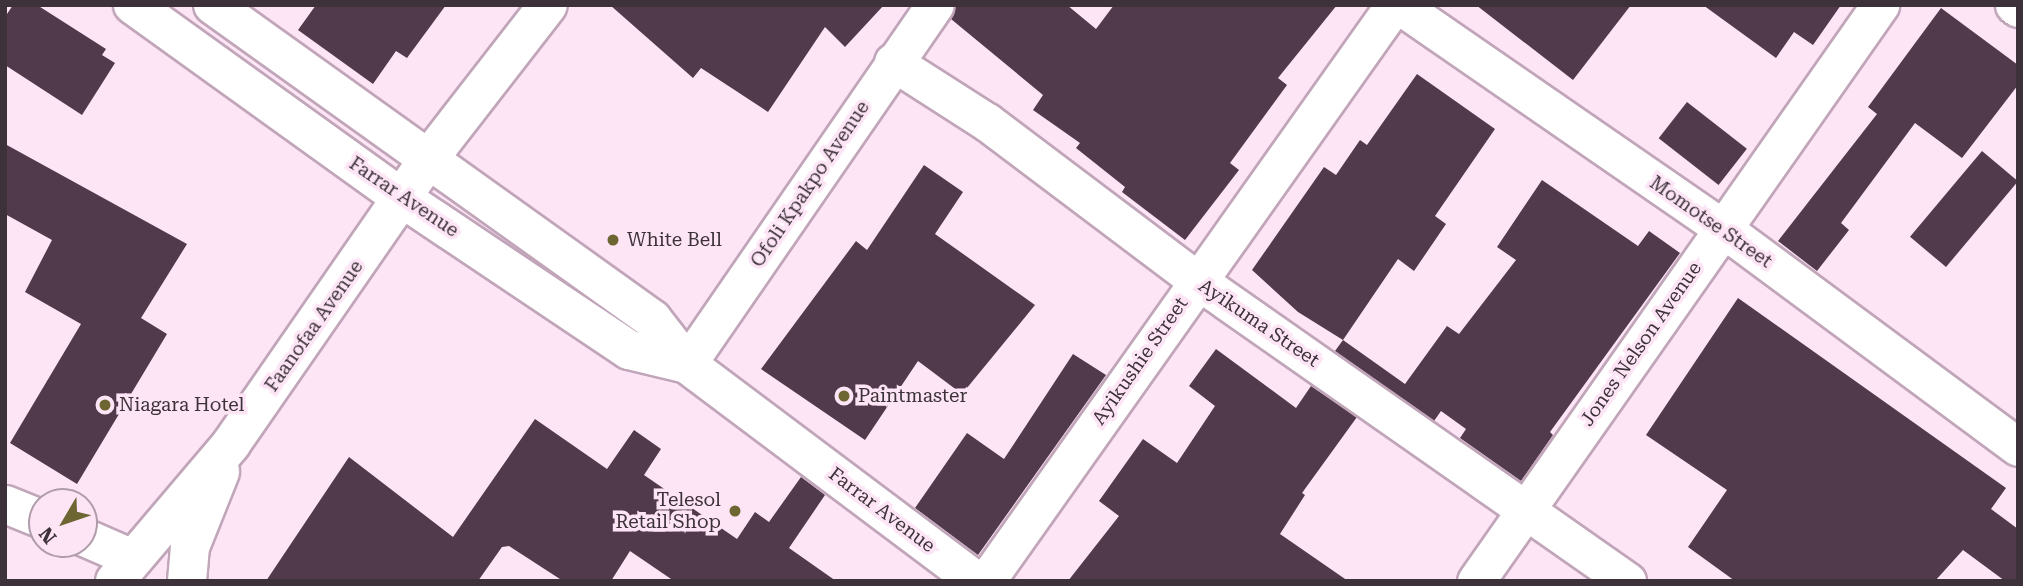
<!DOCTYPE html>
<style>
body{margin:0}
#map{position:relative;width:2023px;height:586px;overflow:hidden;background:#fde5f6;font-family:"Roboto Serif",serif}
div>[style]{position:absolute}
.building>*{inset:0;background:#513a4b;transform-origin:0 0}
.roads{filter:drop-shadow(2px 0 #c1a5b9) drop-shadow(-2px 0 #c1a5b9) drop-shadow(0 2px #c1a5b9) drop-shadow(0 -2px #c1a5b9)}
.street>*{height:37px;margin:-18.5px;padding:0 18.5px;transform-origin:18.5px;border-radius:18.5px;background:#fff}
.secondary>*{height:38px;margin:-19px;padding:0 19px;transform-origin:19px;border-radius:19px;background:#fff}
.dots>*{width:19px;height:19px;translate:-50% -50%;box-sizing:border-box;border:4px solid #fde5f6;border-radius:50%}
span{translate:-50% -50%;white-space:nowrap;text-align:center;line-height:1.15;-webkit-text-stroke:7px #fde5f6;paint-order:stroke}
.street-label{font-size:19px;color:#3d323a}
.poi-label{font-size:19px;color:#3d323a}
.left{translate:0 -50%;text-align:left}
.right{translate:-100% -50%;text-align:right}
.frame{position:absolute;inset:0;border:7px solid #3d323a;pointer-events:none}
.north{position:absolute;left:28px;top:488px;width:70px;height:70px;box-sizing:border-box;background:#fde5f6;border:2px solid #b09dab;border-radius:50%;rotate:231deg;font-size:19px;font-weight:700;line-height:28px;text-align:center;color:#3d323a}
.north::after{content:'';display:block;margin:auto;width:24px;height:32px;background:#6d6633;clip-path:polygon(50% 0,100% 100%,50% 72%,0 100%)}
</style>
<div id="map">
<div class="building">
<div style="clip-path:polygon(13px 5px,37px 5px,106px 49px,102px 55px,115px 63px,82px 115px,5px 65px,5px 17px)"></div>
<div style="clip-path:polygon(316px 5px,446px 5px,407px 58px,396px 51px,373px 84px,298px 30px)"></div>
<div style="clip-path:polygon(610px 5px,884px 5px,845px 47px,825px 27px,768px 112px,701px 68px,693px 78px)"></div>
<div style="clip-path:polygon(956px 5px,1067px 5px,1096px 29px,1114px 5px,1337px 5px,1278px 78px,1287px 85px,1230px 163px,1239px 170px,1185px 240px,1122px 192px,1125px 187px,1076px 148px,1080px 143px,1033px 110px,1043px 95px,951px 19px)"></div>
<div style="clip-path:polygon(1476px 5px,1631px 5px,1573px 80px)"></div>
<div style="clip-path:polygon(1703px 5px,1841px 5px,1813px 45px,1794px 32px,1776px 58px)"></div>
<div style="clip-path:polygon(1941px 8px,2018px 65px,2018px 85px,1962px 158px,1915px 123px,1841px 223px,1849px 230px,1817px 271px,1778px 241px,1877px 114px,1868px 107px)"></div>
<div style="clip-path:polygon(1417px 74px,1495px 129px,1435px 216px,1446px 224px,1414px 271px,1398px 259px,1343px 340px,1298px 312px,1252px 270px,1324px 167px,1336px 175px,1360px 140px,1367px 145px)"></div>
<div style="left:1687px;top:102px;width:76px;height:46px;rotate:38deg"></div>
<div style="clip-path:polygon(5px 144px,187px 244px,141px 318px,167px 334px,77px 484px,10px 443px,81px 324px,25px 292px,52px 240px,5px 214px)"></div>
<div style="left:1982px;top:151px;width:47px;height:112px;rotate:40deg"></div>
<div style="clip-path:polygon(924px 165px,963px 192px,935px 234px,1035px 305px,962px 394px,918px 361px,865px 440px,761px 369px,856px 241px,867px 250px)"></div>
<div style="clip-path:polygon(1542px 180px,1638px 246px,1649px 231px,1680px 253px,1550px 432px,1553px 435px,1521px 481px,1460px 438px,1466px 429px,1441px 411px,1434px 421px,1335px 351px,1343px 340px,1405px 384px,1447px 326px,1459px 334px,1516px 260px,1497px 247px)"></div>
<div style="clip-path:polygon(1738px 298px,2006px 488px,1991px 509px,2018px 529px,2018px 581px,2005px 581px,1963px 550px,1935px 581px,1735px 581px,1688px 547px,1727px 490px,1646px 435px)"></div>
<div style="clip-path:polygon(1216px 349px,1296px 408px,1311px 386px,1357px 417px,1302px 493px,1305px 495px,1280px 534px,1348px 581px,1068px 581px,1119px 516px,1099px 501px,1143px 439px,1177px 463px,1215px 406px,1189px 386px)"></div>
<div style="clip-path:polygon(1073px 354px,1106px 375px,978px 555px,915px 508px,967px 433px,1004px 459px)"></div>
<div style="clip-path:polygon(535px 419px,607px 469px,634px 430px,661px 449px,644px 475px,737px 539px,755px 512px,769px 522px,801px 477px,825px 495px,789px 548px,836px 581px,674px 581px,630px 551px,611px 581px,563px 581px,509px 546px,502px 547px,478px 581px,266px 581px,349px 457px,453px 537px)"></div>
</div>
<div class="roads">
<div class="street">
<div style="left:1399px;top:5px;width:393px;rotate:34.6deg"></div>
<div style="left:1722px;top:228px;width:368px;rotate:36.5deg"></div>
<div style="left:2014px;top:5px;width:5px;rotate:37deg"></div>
<div style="left:893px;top:62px;width:112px;rotate:32.6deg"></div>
<div style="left:987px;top:122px;width:263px;rotate:37deg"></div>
<div style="left:1197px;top:280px;width:525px;rotate:34.99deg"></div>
<div style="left:687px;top:364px;width:436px;rotate:-55.4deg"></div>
<div style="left:5px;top:504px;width:40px;rotate:22deg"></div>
<div style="left:84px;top:537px;width:52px;rotate:23.6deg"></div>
<div style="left:986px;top:581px;width:706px;rotate:-54.69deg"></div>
<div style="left:1476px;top:581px;width:704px;rotate:-54.95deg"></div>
</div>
<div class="secondary">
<div style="left:133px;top:5px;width:331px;rotate:35.7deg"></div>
<div style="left:402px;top:198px;width:273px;rotate:33.8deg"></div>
<div style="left:629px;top:350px;width:60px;rotate:13.6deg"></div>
<div style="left:213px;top:5px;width:540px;rotate:35.57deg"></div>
<div style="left:652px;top:319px;width:57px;rotate:52.1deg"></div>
<div style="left:687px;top:364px;width:361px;rotate:36.9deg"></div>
<div style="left:115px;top:581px;width:180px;rotate:-49.7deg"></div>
<div style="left:231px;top:444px;width:349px;rotate:-55.3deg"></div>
<div style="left:430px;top:157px;width:192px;rotate:-52.2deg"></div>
<div style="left:187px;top:581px;width:34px;rotate:-85deg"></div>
<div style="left:190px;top:547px;width:81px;rotate:-68.2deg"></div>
</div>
</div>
<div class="dots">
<div style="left:613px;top:240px;background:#6d6633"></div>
<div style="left:844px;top:396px;background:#6d6633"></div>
<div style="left:105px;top:405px;background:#6d6633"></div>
<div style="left:735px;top:511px;background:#6d6633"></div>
</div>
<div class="street-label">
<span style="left:810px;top:184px;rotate:-56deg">Ofoli Kpakpo Avenue</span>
<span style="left:404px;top:197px;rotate:34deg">Farrar Avenue</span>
<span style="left:1711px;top:222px;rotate:35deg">Momotse Street</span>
<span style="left:1259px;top:323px;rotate:34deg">Ayikuma Street</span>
<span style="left:314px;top:326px;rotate:-55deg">Faanofaa Avenue</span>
<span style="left:1641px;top:344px;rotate:-55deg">Jones Nelson Avenue</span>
<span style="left:1140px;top:361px;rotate:-55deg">Ayikushie Street</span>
<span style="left:882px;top:510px;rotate:37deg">Farrar Avenue</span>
</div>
<div class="poi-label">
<span class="left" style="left:627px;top:240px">White Bell</span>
<span class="left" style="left:858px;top:396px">Paintmaster</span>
<span class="left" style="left:119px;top:405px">Niagara Hotel</span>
<span class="right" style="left:721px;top:511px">Telesol<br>Retail Shop</span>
</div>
<div class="frame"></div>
<div class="north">N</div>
</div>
